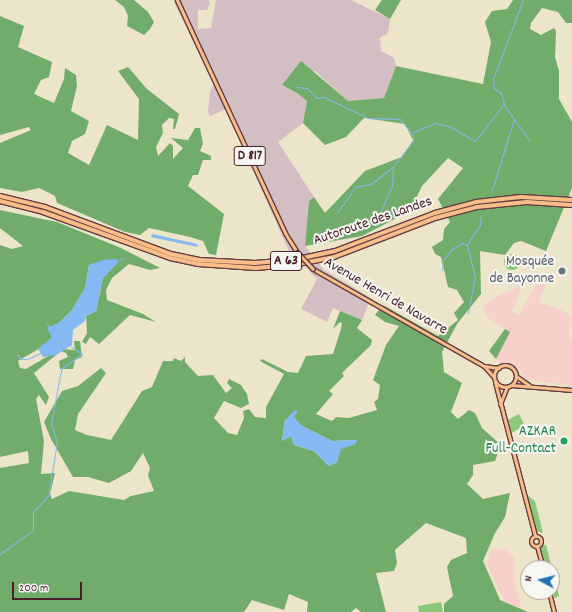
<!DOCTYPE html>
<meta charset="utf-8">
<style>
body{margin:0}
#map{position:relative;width:572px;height:612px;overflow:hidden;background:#ece5ca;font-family:Dekko,sans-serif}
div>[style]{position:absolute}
.built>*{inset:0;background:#f7d0cc}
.industrial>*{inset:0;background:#d2bec3}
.green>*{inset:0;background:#8cc77b}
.round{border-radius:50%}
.forest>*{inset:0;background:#71ac6b}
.water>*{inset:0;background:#84b9f3}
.stream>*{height:1px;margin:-0.5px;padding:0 0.5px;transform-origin:0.5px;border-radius:0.5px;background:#84b9f3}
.roads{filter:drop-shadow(1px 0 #623d43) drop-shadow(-1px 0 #623d43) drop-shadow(0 1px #623d43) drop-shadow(0 -1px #623d43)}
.primary>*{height:3px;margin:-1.5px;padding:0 1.5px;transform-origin:1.5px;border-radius:1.5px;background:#f8bd88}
.primary>.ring{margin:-1.5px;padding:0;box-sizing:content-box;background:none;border:3px solid #f8bd88;border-radius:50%}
.highway>*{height:4px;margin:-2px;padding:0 2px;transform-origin:2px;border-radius:2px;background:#f8bd88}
.bridges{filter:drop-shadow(1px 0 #623d43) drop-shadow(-1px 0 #623d43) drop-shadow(0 1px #623d43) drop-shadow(0 -1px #623d43)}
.primary-bridge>*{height:3px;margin:-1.5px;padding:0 1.5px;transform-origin:1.5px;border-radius:1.5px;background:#f8bd88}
.dots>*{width:11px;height:11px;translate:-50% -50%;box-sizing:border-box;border:2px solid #f6f6f2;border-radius:50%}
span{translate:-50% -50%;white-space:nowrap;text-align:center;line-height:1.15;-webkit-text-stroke:4px #f6f6f2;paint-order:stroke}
.shield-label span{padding:1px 3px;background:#f6f6f2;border:1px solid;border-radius:3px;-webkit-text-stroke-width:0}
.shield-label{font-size:14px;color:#4a1f2b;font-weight:700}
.street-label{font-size:15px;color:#4a1f2b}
.worship-label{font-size:15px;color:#5b616d}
.right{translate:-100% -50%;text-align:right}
.leisure-label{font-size:15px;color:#27864d}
.north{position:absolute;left:520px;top:560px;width:40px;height:40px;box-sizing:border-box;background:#f6f6f2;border:1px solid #b1a0a2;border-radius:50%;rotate:277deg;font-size:11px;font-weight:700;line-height:16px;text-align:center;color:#4a1f2b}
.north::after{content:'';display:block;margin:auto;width:14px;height:18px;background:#1f6fb2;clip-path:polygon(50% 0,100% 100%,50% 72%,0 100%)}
.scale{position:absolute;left:12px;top:582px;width:70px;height:18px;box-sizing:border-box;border:2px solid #4a1f2b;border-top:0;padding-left:5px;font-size:12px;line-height:14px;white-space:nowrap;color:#4a1f2b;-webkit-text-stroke:3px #f6f6f2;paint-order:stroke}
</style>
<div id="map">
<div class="built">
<div style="clip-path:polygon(537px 283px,546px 284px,539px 302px,566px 312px,571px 317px,569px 336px,572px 342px,572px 386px,525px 379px,520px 370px,507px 363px,501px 363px,496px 359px,510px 332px,488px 318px,483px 307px,495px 297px,523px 284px,512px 312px,519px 315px)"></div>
<div style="clip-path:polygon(506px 548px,508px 553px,514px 555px,515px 585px,521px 606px,509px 610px,487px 565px,491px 551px)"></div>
</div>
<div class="industrial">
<div style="clip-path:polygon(173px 0,208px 0,210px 3px,207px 10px,198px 10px,198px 29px,211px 28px,216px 0,351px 0,390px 19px,388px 33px,380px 38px,381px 51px,394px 58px,396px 66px,384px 98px,348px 101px,315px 71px,290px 76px,282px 85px,297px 93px,307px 101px,303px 123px,278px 142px,314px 197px,309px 201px,305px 246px,324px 270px,371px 298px,362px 320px,333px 308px,327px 322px,301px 309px,317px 279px,288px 249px,226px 109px,210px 116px,208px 112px,210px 91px,214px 85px)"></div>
</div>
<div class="green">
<div class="round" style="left:504px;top:254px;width:16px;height:16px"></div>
<div style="clip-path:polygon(519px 414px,525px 426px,511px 433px,508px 420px)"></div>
<div style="clip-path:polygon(526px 494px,535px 501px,543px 533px,536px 531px)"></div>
<div style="clip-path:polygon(546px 545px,559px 596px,555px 598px,551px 592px,552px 568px,544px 568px,540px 550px,541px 546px)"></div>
<div style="clip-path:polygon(441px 602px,443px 612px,419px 612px,418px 606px)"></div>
</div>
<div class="forest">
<div style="clip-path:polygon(115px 0,134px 0,148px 12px,154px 22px,150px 29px,144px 35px,127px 26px,128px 16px,124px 7px)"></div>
<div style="clip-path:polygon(382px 0,401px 0,390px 19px,375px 10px)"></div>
<div style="clip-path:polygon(evenodd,513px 0,572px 0,572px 23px,566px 23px,558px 12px,542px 8px,531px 23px,530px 29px,541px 35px,554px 28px,556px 31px,555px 57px,559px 71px,559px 99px,572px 122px,572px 188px,546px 251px,521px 241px,514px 243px,505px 255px,480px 251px,481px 294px,457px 324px,442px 352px,444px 372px,462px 383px,451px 412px,458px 419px,469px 410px,475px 413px,482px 428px,501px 445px,495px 461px,473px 465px,473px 475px,467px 484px,483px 499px,510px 493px,505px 517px,495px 533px,483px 561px,500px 600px,528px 612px,444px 612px,444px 604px,453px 596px,447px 567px,451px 560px,467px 553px,466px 538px,426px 523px,395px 550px,397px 563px,394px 571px,376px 573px,386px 612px,361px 612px,356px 608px,351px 612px,307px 612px,308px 602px,289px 594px,284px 610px,252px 600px,244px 612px,0 612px,0 468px,29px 463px,28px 451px,0 457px,0 245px,12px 249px,23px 246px,0 228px,0 210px,57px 222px,121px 248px,160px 268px,150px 270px,129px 264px,112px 278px,106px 290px,107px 300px,143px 314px,156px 322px,130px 315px,99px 344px,90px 337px,86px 344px,82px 342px,87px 333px,86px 316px,96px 311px,103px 278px,117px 263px,89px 265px,85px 288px,72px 310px,59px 323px,48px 328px,52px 337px,47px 344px,18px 361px,20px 368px,26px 369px,60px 349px,75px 350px,74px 341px,80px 341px,82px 357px,75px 360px,73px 369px,60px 369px,59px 361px,68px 357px,66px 353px,61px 351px,34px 373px,49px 397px,46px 405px,39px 395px,36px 399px,44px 441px,41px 474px,55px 473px,50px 494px,52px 499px,69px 491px,124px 500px,131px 496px,154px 491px,148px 475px,150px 468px,143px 453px,131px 471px,109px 483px,88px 477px,73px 477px,51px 439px,44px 422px,62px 391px,78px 386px,101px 368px,106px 373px,78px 414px,75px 430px,87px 435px,111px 440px,142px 391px,152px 387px,163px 361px,173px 361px,174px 358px,181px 361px,185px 357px,185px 362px,198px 376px,213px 375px,226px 393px,232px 388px,227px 383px,229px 379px,241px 385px,247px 394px,249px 404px,241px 408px,224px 401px,214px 418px,228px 433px,237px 435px,244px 418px,243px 411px,249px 409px,255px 417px,266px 418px,266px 407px,284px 374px,260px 361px,262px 359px,288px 372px,298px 373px,306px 356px,333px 354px,341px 329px,342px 323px,340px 322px,333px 329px,340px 311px,362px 320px,357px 328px,372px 340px,371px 345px,342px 373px,344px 376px,329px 391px,333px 394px,316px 414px,332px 421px,336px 417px,349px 418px,377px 410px,374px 402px,378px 399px,380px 385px,373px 380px,386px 345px,399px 326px,385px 322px,375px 315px,383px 305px,438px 336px,458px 320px,454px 313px,464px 302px,457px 290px,448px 287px,441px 257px,435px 254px,432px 247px,443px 240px,444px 229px,450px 222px,438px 199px,463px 168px,448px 158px,422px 186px,410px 211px,362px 236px,305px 246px,309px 201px,314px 197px,325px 213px,365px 171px,402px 157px,413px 140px,405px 124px,364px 118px,346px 137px,325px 145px,303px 123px,307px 101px,297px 93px,282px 85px,301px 61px,348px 101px,384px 98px,396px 66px,483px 84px,491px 42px,485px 22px,492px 11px,507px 9px,513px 0,290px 417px,302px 426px,332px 441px,356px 440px,340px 449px,337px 462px,329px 466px,314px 451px,294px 445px,291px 436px,282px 441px,285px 420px,290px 417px)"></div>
<div style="clip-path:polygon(0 16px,24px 26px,18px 47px,52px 62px,49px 77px,41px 80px,34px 94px,54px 103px,64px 79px,65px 68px,76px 75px,77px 86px,71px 111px,89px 121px,85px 134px,72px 141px,68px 153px,89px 165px,107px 125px,138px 140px,139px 99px,118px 71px,128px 67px,147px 89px,179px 114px,175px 129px,173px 129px,174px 119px,169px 118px,162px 125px,163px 133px,156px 147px,158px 156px,170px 143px,173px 146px,173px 159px,183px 148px,171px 138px,188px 140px,195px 128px,200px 128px,203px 144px,200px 151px,211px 156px,211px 160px,203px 160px,198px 175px,193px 175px,188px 186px,224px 214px,216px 255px,209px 254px,203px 241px,190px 237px,149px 228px,140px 235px,125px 232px,57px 203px,55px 196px,39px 188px,22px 192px,0 188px,0 143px,31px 130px,29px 127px,0 135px)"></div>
<div style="clip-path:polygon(505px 329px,510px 332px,496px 359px,489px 351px)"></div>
</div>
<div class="water">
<div style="clip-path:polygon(152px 234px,197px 244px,198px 247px,151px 237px)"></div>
<div style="clip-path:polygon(117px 259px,117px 263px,103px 278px,96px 311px,86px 316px,85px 321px,73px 330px,72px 345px,56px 355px,43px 357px,38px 349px,52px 337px,47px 328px,59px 323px,72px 310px,85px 288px,89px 265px,103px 260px)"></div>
<div style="clip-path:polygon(295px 410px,298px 411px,294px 417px,302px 426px,332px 441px,357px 440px,356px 444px,341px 449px,337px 462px,329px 466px,314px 451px,294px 445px,291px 436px,282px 441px,285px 420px)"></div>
</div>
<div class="stream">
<div style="left:296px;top:87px;width:11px;rotate:5deg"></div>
<div style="left:307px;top:88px;width:14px;rotate:45deg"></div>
<div style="left:317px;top:98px;width:7px;rotate:-8deg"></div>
<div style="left:324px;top:97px;width:49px;rotate:25.5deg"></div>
<div style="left:368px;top:118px;width:32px;rotate:2deg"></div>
<div style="left:400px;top:119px;width:21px;rotate:51deg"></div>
<div style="left:413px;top:135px;width:6px;rotate:90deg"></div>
<div style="left:413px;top:141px;width:33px;rotate:128deg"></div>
<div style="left:393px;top:167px;width:19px;rotate:93deg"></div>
<div style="left:392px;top:186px;width:36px;rotate:114deg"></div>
<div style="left:514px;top:119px;width:26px;rotate:54deg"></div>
<div style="left:413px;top:132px;width:24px;rotate:-22deg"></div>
<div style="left:435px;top:123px;width:14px;rotate:12deg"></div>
<div style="left:449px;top:126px;width:30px;rotate:30deg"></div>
<div style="left:475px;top:141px;width:47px;rotate:-51.9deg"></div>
<div style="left:504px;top:104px;width:11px;rotate:-105deg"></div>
<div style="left:501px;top:93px;width:9px;rotate:-144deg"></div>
<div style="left:494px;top:88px;width:9px;rotate:-96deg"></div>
<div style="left:493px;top:79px;width:85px;rotate:-69.2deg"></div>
<div style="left:492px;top:190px;width:74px;rotate:-72.8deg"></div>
<div style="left:514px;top:119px;width:17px;rotate:-126deg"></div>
<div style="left:337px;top:213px;width:32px;rotate:-55deg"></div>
<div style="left:355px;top:187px;width:16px;rotate:-11deg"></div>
<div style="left:371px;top:184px;width:28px;rotate:-38deg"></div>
<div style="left:116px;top:262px;width:8px;rotate:-30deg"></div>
<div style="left:442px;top:270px;width:10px;rotate:-84deg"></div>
<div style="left:443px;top:260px;width:14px;rotate:-51deg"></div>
<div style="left:452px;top:249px;width:12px;rotate:-31deg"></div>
<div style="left:462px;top:243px;width:5px;rotate:22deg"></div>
<div style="left:468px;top:313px;width:37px;rotate:-79deg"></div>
<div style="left:475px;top:277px;width:33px;rotate:-104deg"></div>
<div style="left:467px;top:245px;width:24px;rotate:-57deg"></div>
<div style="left:480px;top:225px;width:9px;rotate:-84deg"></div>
<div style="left:46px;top:324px;width:6px;rotate:31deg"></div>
<div style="left:17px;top:354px;width:6px;rotate:51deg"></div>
<div style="left:21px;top:359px;width:7px"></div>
<div style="left:28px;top:359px;width:16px;rotate:-27deg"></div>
<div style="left:0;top:554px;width:41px;rotate:-36deg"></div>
<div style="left:33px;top:530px;width:18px;rotate:-90deg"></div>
<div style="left:33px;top:512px;width:22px;rotate:-47deg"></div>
<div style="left:48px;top:496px;width:55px;rotate:-80.5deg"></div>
<div style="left:57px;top:442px;width:19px;rotate:-108deg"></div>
<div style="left:51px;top:424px;width:50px;rotate:-79.6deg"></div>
<div style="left:60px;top:375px;width:7px;rotate:-74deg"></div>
<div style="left:62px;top:368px;width:24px;rotate:-35deg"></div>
<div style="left:82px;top:354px;width:14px;rotate:-146deg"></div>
</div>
<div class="roads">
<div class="primary">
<div style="left:177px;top:0;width:257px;rotate:65.1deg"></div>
<div style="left:285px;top:233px;width:22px;rotate:58deg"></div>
<div style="left:313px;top:269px;width:197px;rotate:29.6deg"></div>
<div style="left:484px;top:366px;width:15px;rotate:8deg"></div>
<div class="ring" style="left:494px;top:365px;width:19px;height:19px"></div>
<div style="left:484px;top:366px;width:15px;rotate:48deg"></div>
<div style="left:516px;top:376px;width:16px;rotate:35deg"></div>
<div style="left:495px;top:382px;width:159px;rotate:75.4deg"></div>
<div style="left:511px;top:385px;width:61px;rotate:4.7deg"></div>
<div style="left:500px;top:404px;width:18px;rotate:-68deg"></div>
<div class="ring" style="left:531px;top:536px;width:7px;height:7px"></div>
<div style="left:537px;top:546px;width:23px;rotate:75deg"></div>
<div style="left:549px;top:592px;width:21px;rotate:76deg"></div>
</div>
<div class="highway">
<div style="left:0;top:196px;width:46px;rotate:13.7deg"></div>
<div style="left:45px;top:207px;width:134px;rotate:20.5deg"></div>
<div style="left:171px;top:254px;width:29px;rotate:12deg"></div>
<div style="left:199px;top:260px;width:56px;rotate:3.1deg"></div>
<div style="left:255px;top:263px;width:38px;rotate:-5deg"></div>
<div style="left:293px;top:260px;width:43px;rotate:-12.1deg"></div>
<div style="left:335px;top:251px;width:107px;rotate:-20.8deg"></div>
<div style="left:435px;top:213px;width:42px;rotate:-15deg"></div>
<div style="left:476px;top:202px;width:45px;rotate:-6.3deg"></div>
<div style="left:521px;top:197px;width:51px;rotate:3.4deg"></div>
<div style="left:0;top:201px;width:44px;rotate:14.3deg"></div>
<div style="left:43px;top:212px;width:135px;rotate:19.9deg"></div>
<div style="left:170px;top:258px;width:29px;rotate:12deg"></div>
<div style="left:198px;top:264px;width:58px;rotate:3.9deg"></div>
<div style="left:256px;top:268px;width:37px;rotate:-5deg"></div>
<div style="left:293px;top:265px;width:42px;rotate:-11deg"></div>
<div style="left:334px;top:257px;width:108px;rotate:-21.1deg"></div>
<div style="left:435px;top:218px;width:43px;rotate:-14.7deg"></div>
<div style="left:477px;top:207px;width:50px;rotate:-5.7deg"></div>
<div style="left:527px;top:202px;width:45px;rotate:3.8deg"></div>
</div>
</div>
<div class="bridges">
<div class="primary-bridge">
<div style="left:297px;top:252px;width:23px;rotate:47deg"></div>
</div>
</div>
<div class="dots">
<div style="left:562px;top:271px;background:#6b7280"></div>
<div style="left:564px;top:441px;background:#2e9e5b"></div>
</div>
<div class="shield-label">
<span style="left:250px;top:156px">D 817</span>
<span style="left:286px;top:261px">A 63</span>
</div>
<div class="street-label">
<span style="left:373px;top:222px;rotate:-19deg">Autoroute des Landes</span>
<span style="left:385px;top:297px;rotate:30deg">Avenue Henri de Navarre</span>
</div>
<div class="worship-label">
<span class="right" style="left:554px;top:271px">Mosquée<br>de Bayonne</span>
</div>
<div class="leisure-label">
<span class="right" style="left:556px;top:441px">AZKAR<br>Full-Contact</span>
</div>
<div class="north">N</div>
<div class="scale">200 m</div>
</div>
